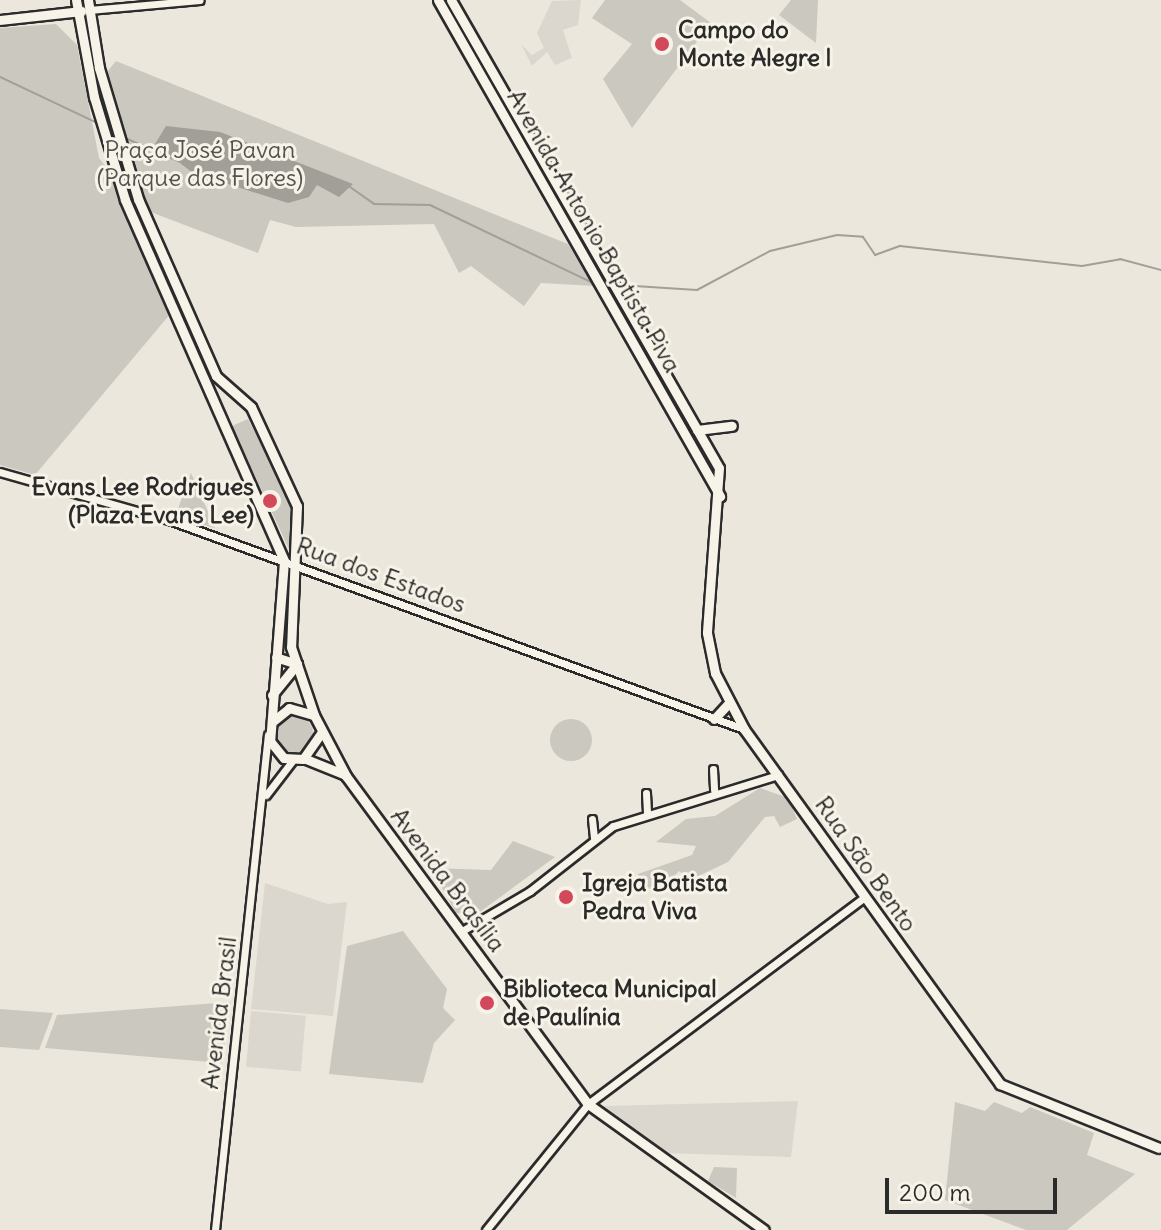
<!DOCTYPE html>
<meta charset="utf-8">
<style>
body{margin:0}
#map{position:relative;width:1161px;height:1230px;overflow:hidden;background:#ebe7dd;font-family:Delius,sans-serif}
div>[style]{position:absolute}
.built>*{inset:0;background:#dbd7ce;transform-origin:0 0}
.green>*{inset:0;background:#cbc8bf}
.round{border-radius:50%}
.water>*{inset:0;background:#a29f98}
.stream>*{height:2px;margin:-1px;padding:0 1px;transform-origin:1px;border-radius:1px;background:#a29f98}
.roads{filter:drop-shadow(2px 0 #2b2b2b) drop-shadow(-2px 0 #2b2b2b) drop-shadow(0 2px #2b2b2b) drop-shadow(0 -2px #2b2b2b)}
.minor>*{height:7px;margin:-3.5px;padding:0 3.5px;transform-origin:3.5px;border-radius:3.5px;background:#f7f3e8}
.major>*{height:9px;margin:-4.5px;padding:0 4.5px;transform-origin:4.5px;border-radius:4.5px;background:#f7f3e8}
.dots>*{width:22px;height:22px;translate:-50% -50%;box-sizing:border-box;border:4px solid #f7f3e8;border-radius:50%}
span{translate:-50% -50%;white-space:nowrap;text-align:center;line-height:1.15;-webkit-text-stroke:6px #f7f3e8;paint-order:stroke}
.poi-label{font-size:24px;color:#2b2b2b;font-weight:700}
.left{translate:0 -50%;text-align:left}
.right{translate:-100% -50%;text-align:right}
.park-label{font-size:24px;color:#535250}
.street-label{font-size:24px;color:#2b2b2b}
.scale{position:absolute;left:885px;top:1178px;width:172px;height:36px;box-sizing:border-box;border:4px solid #2b2b2b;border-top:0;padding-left:10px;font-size:24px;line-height:28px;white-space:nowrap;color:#2b2b2b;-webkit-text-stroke:6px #f7f3e8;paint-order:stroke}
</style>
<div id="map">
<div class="built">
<div style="clip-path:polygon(581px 0,578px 25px,563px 30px,572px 58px,555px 65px,547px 52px,532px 66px,521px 44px,532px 55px,544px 48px,537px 33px,552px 1px)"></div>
<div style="clip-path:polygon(265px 883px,328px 904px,347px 902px,333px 1016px,251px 1009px)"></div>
<div style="left:251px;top:1011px;width:55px;height:56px;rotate:5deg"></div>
<div style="clip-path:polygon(798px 1101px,791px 1157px,666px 1153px,604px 1106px)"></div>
</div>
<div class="green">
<div style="clip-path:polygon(605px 0,680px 0,711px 23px,632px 128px,603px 79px,632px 44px,592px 18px)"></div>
<div style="clip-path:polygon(791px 0,818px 0,816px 43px,779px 15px)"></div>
<div style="clip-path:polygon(56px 24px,77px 45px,99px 158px,114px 177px,171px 313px,35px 475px,0 465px,0 28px)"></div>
<div style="clip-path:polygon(116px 61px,568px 244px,595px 286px,541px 283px,524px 306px,471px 266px,459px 273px,434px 224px,296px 227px,270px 220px,258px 253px,148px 211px,106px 73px)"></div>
<div style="clip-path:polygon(248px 419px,293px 506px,294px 560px,232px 426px)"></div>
<div style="clip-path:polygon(191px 473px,199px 491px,215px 528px,175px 517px)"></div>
<div class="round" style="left:275px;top:715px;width:38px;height:38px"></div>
<div class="round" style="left:550px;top:719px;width:42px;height:42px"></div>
<div style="clip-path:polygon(760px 788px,788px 798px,797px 819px,780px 827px,774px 816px,765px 817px,728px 862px,690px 880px,679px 871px,665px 886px,638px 891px,638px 874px,692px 855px,696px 846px,656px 842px,686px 819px,715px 816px)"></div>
<div style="clip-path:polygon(513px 841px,555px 857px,477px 914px,456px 913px,431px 868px,491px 870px)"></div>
<div style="clip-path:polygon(403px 931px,447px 989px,443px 1008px,455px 1020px,434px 1043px,423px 1083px,329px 1074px,347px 946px)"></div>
<div style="clip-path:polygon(231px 1002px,222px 1063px,45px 1048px,57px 1015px)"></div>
<div style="clip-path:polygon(0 1009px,53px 1013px,39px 1050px,0 1047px)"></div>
<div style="clip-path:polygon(955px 1102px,985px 1111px,994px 1102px,1022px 1113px,1030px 1107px,1094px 1133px,1087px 1155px,1135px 1174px,1067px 1230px,1026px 1230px,945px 1200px)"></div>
<div style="clip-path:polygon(714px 1167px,737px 1168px,736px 1198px,708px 1181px)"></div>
</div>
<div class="water">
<div style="clip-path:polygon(166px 126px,220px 132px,353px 184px,339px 197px,317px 185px,309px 197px,288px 203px,193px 173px,155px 144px)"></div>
</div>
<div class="stream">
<div style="left:0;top:77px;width:105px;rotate:25.3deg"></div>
<div style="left:125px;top:138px;width:58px;rotate:23.5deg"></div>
<div style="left:350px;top:187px;width:29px;rotate:35deg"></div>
<div style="left:374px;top:204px;width:56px;rotate:1deg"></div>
<div style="left:430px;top:205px;width:181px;rotate:25.6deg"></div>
<div style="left:619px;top:285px;width:78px;rotate:3.7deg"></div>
<div style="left:697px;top:290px;width:83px;rotate:-28.1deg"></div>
<div style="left:770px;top:251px;width:69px;rotate:-13.4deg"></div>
<div style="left:837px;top:235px;width:26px;rotate:4deg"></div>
<div style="left:863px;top:237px;width:22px;rotate:56deg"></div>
<div style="left:875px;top:255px;width:27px;rotate:-20deg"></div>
<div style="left:900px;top:246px;width:183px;rotate:6.3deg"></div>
<div style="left:1082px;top:266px;width:39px;rotate:-10deg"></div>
<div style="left:1120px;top:259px;width:42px;rotate:15deg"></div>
</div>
<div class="roads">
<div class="minor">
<div style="left:89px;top:10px;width:111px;rotate:-5.1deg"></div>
<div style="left:0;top:472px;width:176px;rotate:15.9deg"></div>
<div style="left:169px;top:520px;width:612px;rotate:19.98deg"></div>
<div style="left:713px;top:769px;width:21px;rotate:87deg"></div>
<div style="left:646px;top:793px;width:19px;rotate:87deg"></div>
<div style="left:266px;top:795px;width:44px;rotate:-52.4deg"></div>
<div style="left:592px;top:819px;width:20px;rotate:84deg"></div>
<div style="left:462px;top:931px;width:79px;rotate:-30.5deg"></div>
<div style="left:530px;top:891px;width:105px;rotate:-38.1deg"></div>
<div style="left:613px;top:826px;width:173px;rotate:-17.2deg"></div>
<div style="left:215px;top:1230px;width:498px;rotate:-83.9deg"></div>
<div style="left:486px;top:1230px;width:162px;rotate:-51deg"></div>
<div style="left:588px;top:1104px;width:346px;rotate:-36.8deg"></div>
</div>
<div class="major">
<div style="left:76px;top:0;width:99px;rotate:79.5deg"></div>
<div style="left:94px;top:97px;width:108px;rotate:73.2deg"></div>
<div style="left:125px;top:200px;width:394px;rotate:66.2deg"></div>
<div style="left:284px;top:561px;width:181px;rotate:94.4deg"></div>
<div style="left:270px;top:741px;width:22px;rotate:51deg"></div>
<div style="left:284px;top:758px;width:19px;rotate:3deg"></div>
<div style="left:303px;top:759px;width:32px;rotate:-55deg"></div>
<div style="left:88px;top:0;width:69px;rotate:80.8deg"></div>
<div style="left:99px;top:68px;width:137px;rotate:73.4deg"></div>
<div style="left:138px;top:199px;width:193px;rotate:66.2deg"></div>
<div style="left:216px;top:376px;width:47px;rotate:41.5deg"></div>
<div style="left:251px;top:407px;width:109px;rotate:65.1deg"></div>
<div style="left:297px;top:506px;width:141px;rotate:92.4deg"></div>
<div style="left:291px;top:647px;width:72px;rotate:71.3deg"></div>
<div style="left:314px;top:715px;width:69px;rotate:62.3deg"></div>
<div style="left:346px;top:776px;width:408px;rotate:53.6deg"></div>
<div style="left:588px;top:1104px;width:216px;rotate:35.6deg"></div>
<div style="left:438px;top:0;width:571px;rotate:60.38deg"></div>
<div style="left:451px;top:0;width:539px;rotate:60.2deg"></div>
<div style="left:719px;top:468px;width:165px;rotate:94.2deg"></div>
<div style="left:707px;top:633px;width:41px;rotate:78.7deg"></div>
<div style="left:715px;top:673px;width:63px;rotate:62.6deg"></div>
<div style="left:744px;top:729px;width:438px;rotate:54.2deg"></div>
<div style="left:1000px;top:1084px;width:171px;rotate:21.9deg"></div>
<div style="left:0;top:20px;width:82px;rotate:-6.3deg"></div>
<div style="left:697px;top:430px;width:35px;rotate:-7deg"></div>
<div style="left:272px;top:695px;width:40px;rotate:-51deg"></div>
<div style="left:297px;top:664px;width:22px;rotate:-162deg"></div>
<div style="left:714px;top:719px;width:22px;rotate:-47deg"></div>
<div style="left:272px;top:722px;width:22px;rotate:-39deg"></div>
<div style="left:289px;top:708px;width:25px;rotate:16deg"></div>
<div style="left:306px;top:759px;width:40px;rotate:22deg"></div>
</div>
</div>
<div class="dots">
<div style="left:662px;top:44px;background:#d1495b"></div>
<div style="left:270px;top:501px;background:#d1495b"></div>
<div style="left:566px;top:897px;background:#d1495b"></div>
<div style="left:487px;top:1003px;background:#d1495b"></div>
</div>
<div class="poi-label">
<span class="left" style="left:678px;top:44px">Campo do<br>Monte Alegre l</span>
<span class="right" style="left:254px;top:501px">Evans Lee Rodrigues<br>(Plaza Evans Lee)</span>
<span class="left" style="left:582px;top:897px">Igreja Batista<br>Pedra Viva</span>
<span class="left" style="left:503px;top:1003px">Biblioteca Municipal<br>de Paulínia</span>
</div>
<div class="park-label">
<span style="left:200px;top:164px">Praça José Pavan<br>(Parque das Flores)</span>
</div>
<div class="street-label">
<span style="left:594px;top:231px;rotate:60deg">Avenida Antonio Baptista Piva</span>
<span style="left:381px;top:575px;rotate:20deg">Rua dos Estados</span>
<span style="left:866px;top:864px;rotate:55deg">Rua São Bento</span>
<span style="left:448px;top:880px;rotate:53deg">Avenida Brasília</span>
<span style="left:219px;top:1013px;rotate:-83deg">Avenida Brasil</span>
</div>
<div class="scale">200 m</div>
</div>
